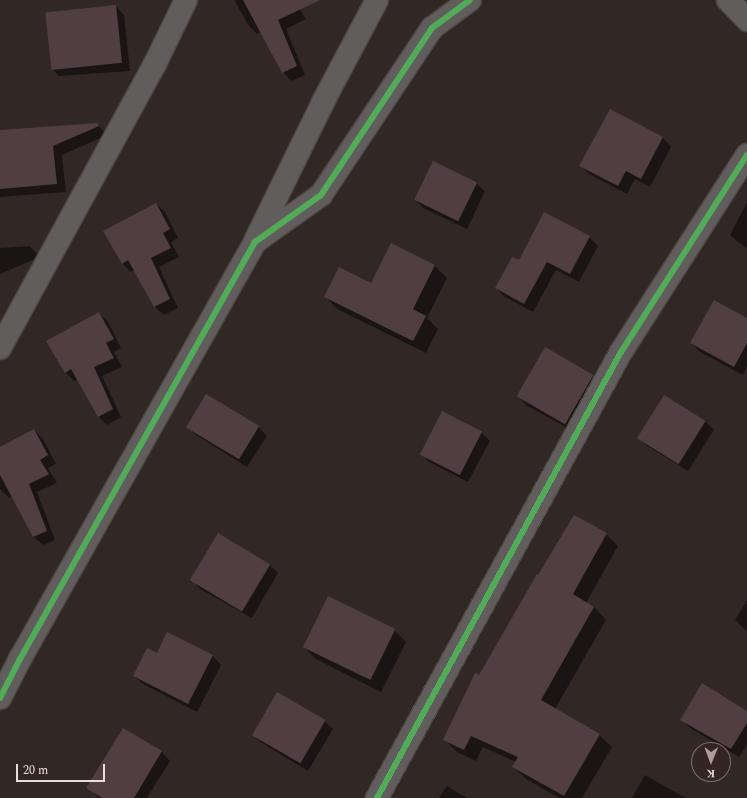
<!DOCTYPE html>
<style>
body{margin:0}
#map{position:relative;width:747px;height:798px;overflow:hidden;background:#312826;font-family:Spectral,serif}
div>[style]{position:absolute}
.shadow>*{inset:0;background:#0007}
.building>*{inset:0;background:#503e43;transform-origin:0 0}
.roads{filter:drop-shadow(1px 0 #4e4644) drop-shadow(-1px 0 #4e4644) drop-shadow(0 1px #4e4644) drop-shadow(0 -1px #4e4644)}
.minor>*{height:22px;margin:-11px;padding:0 11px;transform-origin:11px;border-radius:11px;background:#605d5c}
.cycleway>*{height:6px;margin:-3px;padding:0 3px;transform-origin:3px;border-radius:3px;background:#51ab58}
span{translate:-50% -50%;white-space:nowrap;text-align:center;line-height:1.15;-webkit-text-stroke:3px #352522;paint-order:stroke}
.north{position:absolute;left:691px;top:742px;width:40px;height:40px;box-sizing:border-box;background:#352522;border:1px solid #7d6f6c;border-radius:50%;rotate:181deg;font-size:11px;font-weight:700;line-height:16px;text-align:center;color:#e9dedc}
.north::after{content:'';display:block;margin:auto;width:14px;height:18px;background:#a99e9c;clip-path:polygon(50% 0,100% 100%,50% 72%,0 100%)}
.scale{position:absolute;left:16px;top:764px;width:89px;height:18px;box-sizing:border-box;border:2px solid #e9dedc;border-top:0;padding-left:5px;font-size:12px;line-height:14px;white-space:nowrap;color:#e9dedc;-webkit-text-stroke:3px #352522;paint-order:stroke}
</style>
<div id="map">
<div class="shadow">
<div style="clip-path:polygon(234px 0,305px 0,297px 5px,306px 19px,286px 29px,305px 75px,291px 81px,283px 72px,261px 32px,257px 34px,249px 26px)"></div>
<div style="clip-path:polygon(116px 6px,124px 15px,130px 71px,59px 76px,51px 68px)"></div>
<div style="clip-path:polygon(610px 110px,663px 138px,671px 147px,650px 187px,635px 179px,627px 194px,589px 174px,580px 165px)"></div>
<div style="clip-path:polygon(97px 124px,107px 135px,62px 155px,66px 192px,0 197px,0 131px)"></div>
<div style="clip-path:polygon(476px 183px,485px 191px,467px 229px,423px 208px,415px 200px)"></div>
<div style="clip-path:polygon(747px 202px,747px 248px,739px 243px,730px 235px)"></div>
<div style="clip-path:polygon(156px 204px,165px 212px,178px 238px,171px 242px,179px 257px,159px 267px,178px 308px,164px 315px,155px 307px,134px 270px,131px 272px,122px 263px)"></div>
<div style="clip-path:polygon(589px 237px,598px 246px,579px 282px,556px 270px,533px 312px,505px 297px,496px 288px,519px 262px)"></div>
<div style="clip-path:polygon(392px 244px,435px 266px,447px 278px,427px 318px,438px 329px,426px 353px,337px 309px,325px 296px,371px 284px)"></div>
<div style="clip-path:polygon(30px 246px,40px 257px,0 274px,0 248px)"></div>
<div style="clip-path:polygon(99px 313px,108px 322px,121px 348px,114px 352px,122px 367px,102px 376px,121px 417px,107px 425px,98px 416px,78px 379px,74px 381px,66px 373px,47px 341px)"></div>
<div style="clip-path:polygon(747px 319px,747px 367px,743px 375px,700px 352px,691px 343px)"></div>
<div style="clip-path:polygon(593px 376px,602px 385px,575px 432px,527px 406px,519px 397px)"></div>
<div style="clip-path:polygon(705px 421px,714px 430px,688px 471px,647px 446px,639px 438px)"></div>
<div style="clip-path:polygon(187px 427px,258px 427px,267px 436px,247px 467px,196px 435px)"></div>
<div style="clip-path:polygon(34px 430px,43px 439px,56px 464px,48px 468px,57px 483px,37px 492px,55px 540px,43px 545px,34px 537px,12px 496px,9px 498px,0 489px,0 448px)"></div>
<div style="clip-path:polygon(481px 432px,490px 441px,468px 482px,429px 462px,421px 454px)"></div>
<div style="clip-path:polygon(606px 534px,618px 546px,586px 603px,594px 607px,606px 620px,555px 709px,599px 735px,612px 747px,582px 798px,559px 798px,526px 779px,513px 767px,516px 762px,483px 747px,476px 761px,457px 752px,445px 740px,480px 676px)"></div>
<div style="clip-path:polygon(270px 565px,278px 573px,252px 618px,200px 589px,192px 580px)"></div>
<div style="clip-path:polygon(747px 600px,747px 631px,735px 620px)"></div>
<div style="clip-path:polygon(394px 630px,406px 642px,381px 692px,316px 659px,304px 647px)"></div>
<div style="clip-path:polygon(168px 634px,213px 656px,221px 665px,197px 712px,143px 684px,134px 676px,157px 654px)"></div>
<div style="clip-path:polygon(747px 712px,747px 745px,739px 757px,690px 728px,681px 719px)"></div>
<div style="clip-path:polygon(324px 721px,333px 729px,308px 771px,262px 743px,253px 735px)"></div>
<div style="clip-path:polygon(124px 729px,162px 752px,170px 761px,147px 798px,99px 798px,88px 788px)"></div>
<div style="clip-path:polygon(645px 775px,686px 798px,632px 798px)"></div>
<div style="clip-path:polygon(447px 786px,467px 798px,439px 798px)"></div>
</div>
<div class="building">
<div style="clip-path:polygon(243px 0,320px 0,278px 20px,297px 66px,282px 73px)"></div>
<div style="left:116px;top:5px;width:58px;height:71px;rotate:84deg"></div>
<div style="clip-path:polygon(610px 109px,663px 137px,641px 179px,626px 171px,618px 186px,579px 166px)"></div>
<div style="clip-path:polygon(98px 123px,99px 126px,53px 146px,57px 184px,0 189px,0 130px)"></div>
<div style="left:433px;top:161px;width:49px;height:43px;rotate:26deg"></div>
<div style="clip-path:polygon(156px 203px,170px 229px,163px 233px,171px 248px,151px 258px,170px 299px,154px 307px,128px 260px,122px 264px,103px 231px)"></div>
<div style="clip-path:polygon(544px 212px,590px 236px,570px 274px,547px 262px,524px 304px,495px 288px,512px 257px,519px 260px)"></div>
<div style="clip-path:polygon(391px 243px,435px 265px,413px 309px,426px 316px,413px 341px,324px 297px,339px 267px,371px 283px)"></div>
<div style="clip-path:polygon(714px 300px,747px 318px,747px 343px,734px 367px,690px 343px)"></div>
<div style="clip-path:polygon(99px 312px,114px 339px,106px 343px,114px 358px,94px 367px,113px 409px,98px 417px,71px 369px,65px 373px,46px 341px)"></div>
<div style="left:545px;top:347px;width:56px;height:57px;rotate:30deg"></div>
<div style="left:206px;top:394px;width:62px;height:39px;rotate:31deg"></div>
<div style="left:664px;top:395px;width:49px;height:51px;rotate:32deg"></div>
<div style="left:442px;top:411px;width:45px;height:49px;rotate:27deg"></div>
<div style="clip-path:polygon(34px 429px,48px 455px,40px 460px,49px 474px,29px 484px,47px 531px,33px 537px,0 475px,0 447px)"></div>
<div style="clip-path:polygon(574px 515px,607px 533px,573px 594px,594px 607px,541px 700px,600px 734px,564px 796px,512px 767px,518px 757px,471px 736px,464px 750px,443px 740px,475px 673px,479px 675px,537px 574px,538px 575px)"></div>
<div style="left:218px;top:533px;width:61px;height:55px;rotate:31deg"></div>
<div style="left:328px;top:596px;width:75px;height:57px;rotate:26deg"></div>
<div style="clip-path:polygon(167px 632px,213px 655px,188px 704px,133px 676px,147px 648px,157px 653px)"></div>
<div style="clip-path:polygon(702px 683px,747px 711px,747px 723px,731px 749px,680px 720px)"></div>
<div style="left:277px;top:692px;width:56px;height:50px;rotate:30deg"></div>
<div style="clip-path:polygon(123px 728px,162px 751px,134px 798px,102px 798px,86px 788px)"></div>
</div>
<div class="roads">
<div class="minor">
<div style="left:728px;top:0;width:28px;rotate:46deg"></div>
<div style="left:256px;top:239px;width:153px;rotate:-63.9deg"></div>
<div style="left:323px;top:102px;width:115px;rotate:-62.1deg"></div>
<div style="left:0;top:348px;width:324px;rotate:-61.4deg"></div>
<div style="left:155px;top:64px;width:71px;rotate:-64.2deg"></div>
<div style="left:0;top:698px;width:44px;rotate:-62.9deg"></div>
<div style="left:20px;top:659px;width:479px;rotate:-60.6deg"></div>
<div style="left:255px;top:242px;width:81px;rotate:-35.5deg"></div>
<div style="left:321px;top:195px;width:201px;rotate:-56.4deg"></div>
<div style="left:432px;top:28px;width:47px;rotate:-36.4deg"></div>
<div style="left:377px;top:798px;width:508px;rotate:-61.32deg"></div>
<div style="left:621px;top:352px;width:234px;rotate:-57.4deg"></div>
</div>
</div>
<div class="cycleway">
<div style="left:0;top:698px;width:44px;rotate:-62.9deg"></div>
<div style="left:20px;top:659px;width:479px;rotate:-60.6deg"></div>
<div style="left:255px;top:242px;width:81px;rotate:-35.5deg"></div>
<div style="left:321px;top:195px;width:201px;rotate:-56.4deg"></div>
<div style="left:432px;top:28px;width:47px;rotate:-36.4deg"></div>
<div style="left:377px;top:798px;width:508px;rotate:-61.32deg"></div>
<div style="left:621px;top:352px;width:234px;rotate:-57.4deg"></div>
</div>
<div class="north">K</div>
<div class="scale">20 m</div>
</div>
